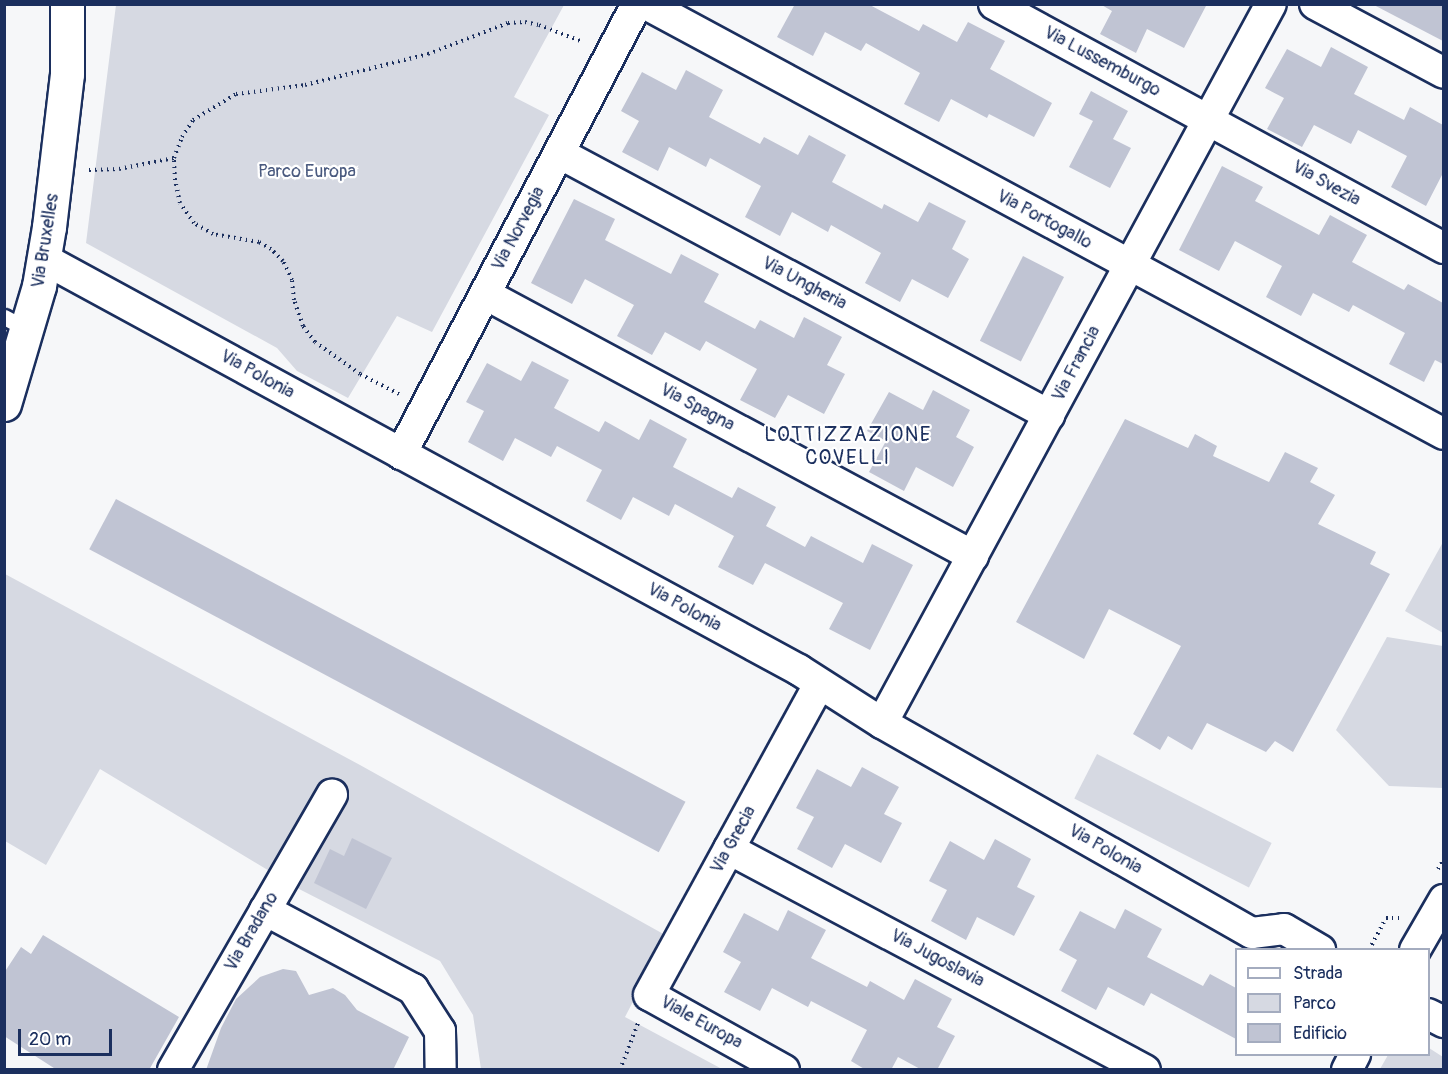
<!DOCTYPE html>
<style>
body{margin:0}
#map{position:relative;width:1448px;height:1074px;overflow:hidden;background:#f6f7f9;font-family:Pangolin,sans-serif}
div>[style]{position:absolute}
.green>*{inset:0;background:#d6d9e2;transform-origin:0 0}
.building>*{inset:0;background:#c0c4d3;transform-origin:0 0}
.path>*{height:4px;margin-top:-2px;transform-origin:0;background:repeating-linear-gradient(90deg,#1b2f5e 0 1.5px,transparent 0 6px)}
.roads{filter:drop-shadow(2px 0 #1b2f5e) drop-shadow(-2px 0 #1b2f5e) drop-shadow(0 2px #1b2f5e) drop-shadow(0 -2px #1b2f5e)}
.service>*{height:15px;margin:-7.5px;padding:0 7.5px;transform-origin:7.5px;border-radius:7.5px;background:#fff}
.minor>*{height:30px;margin:-15px;padding:0 15px;transform-origin:15px;border-radius:15px;background:#fff}
.tertiary>*{height:33px;margin:-16.5px;padding:0 16.5px;transform-origin:16.5px;border-radius:16.5px;background:#fff}
span{translate:-50% -50%;white-space:nowrap;text-align:center;line-height:1.15;-webkit-text-stroke:4.5px #fff;paint-order:stroke}
.street-label{font-size:18px;color:#1b2f5e}
.park-label{font-size:18px;color:#4a5a7f}
.neighbourhood-label{font-size:20px;color:#1b2f5e;letter-spacing:1.5px}
.frame{position:absolute;inset:0;border:6px solid #1b2f5e;pointer-events:none}
.legend{position:absolute;left:1235px;top:948px;width:195px;height:108px;box-sizing:border-box;background:#fff;border:2px solid #a4acbf;margin:0;padding:8px 10px;list-style:none;font-size:18px;color:#1b2f5e}
.legend li{display:flex;align-items:center;gap:12px;height:30px}
.legend b{width:30px;border:2px solid #a4acbf}
.scale{position:absolute;left:18px;top:1029px;width:94px;height:27px;box-sizing:border-box;border:3px solid #1b2f5e;border-top:0;padding-left:8px;font-size:18px;line-height:21px;white-space:nowrap;color:#1b2f5e;-webkit-text-stroke:4px #fff;paint-order:stroke}
</style>
<div id="map">
<div class="green">
<div style="clip-path:polygon(116px 5px,564px 5px,514px 97px,549px 115px,432px 332px,397px 316px,348px 398px,297px 371px,277px 348px,86px 243px)"></div>
<div style="clip-path:polygon(1443px 542px,1443px 633px,1405px 611px)"></div>
<div style="clip-path:polygon(5px 574px,360px 765px,667px 936px,625px 1017px,722px 1069px,481px 1069px,473px 1015px,440px 961px,301px 890px,100px 769px,46px 865px,5px 841px)"></div>
<div style="clip-path:polygon(1387px 637px,1443px 646px,1443px 788px,1389px 786px,1336px 730px)"></div>
<div style="left:1097px;top:754px;width:196px;height:50px;rotate:27deg"></div>
<div style="clip-path:polygon(1429px 1048px,1443px 1057px,1443px 1069px,1380px 1069px,1388px 1055px,1428px 1054px)"></div>
</div>
<div class="building">
<div style="clip-path:polygon(795px 4px,868px 4px,919px 31px,923px 24px,957px 42px,968px 22px,1005px 41px,990px 69px,1052px 103px,1034px 137px,989px 114px,987px 118px,951px 99px,939px 122px,904px 104px,920px 73px,866px 43px,861px 51px,825px 32px,813px 56px,777px 37px)"></div>
<div style="clip-path:polygon(1100px 4px,1207px 4px,1184px 48px,1147px 29px,1136px 53px,1100px 34px,1112px 11px)"></div>
<div style="clip-path:polygon(1372px 4px,1443px 4px,1443px 41px)"></div>
<div style="clip-path:polygon(1331px 47px,1368px 67px,1354px 94px,1404px 120px,1410px 107px,1443px 125px,1443px 173px,1426px 206px,1391px 187px,1407px 156px,1358px 130px,1351px 144px,1314px 125px,1302px 147px,1267px 129px,1284px 98px,1265px 88px,1287px 49px,1321px 67px)"></div>
<div style="clip-path:polygon(686px 70px,723px 90px,709px 117px,760px 144px,764px 137px,798px 155px,809px 135px,846px 155px,832px 182px,882px 209px,884px 204px,918px 222px,929px 202px,966px 221px,952px 249px,969px 259px,948px 298px,912px 279px,900px 302px,865px 283px,881px 253px,831px 225px,828px 232px,792px 212px,780px 236px,745px 217px,761px 186px,710px 158px,706px 167px,669px 147px,658px 171px,622px 152px,639px 121px,621px 111px,642px 72px,676px 90px)"></div>
<div style="clip-path:polygon(1091px 91px,1128px 111px,1113px 139px,1131px 148px,1110px 188px,1069px 167px,1093px 121px,1079px 114px)"></div>
<div style="clip-path:polygon(1222px 166px,1263px 187px,1255px 201px,1319px 235px,1330px 215px,1367px 235px,1352px 262px,1404px 290px,1408px 284px,1443px 303px,1443px 364px,1435px 360px,1424px 382px,1389px 364px,1405px 333px,1353px 305px,1349px 312px,1313px 293px,1301px 316px,1266px 297px,1282px 266px,1235px 241px,1219px 271px,1179px 250px)"></div>
<div style="clip-path:polygon(574px 199px,615px 219px,605px 240px,671px 274px,681px 254px,719px 274px,704px 302px,755px 329px,760px 320px,794px 338px,804px 317px,842px 337px,827px 365px,845px 374px,824px 414px,788px 395px,775px 418px,740px 400px,757px 369px,706px 341px,700px 351px,665px 332px,652px 355px,617px 336px,634px 305px,585px 279px,572px 304px,531px 283px)"></div>
<div style="left:1023px;top:256px;width:46px;height:95px;rotate:27deg"></div>
<div style="clip-path:polygon(532px 361px,569px 380px,554px 408px,599px 432px,605px 421px,639px 440px,650px 419px,687px 439px,673px 467px,732px 498px,738px 487px,776px 507px,766px 526px,805px 547px,811px 536px,863px 563px,872px 544px,913px 565px,870px 650px,829px 629px,843px 603px,765px 563px,753px 585px,718px 567px,734px 536px,675px 504px,669px 516px,633px 497px,621px 520px,586px 501px,602px 470px,557px 446px,551px 457px,515px 438px,503px 461px,468px 442px,484px 411px,466px 402px,487px 363px,521px 381px)"></div>
<div style="clip-path:polygon(933px 390px,970px 410px,956px 437px,974px 447px,953px 487px,916px 467px,904px 491px,869px 472px,886px 441px,867px 431px,889px 392px,923px 410px)"></div>
<div style="clip-path:polygon(1125px 419px,1188px 448px,1195px 434px,1217px 446px,1213px 456px,1269px 482px,1285px 452px,1318px 468px,1310px 482px,1335px 495px,1318px 524px,1376px 552px,1370px 564px,1390px 574px,1293px 752px,1275px 741px,1266px 752px,1207px 723px,1192px 750px,1168px 736px,1160px 750px,1133px 734px,1181px 646px,1109px 609px,1084px 659px,1016px 622px)"></div>
<div style="left:116px;top:499px;width:645px;height:57px;rotate:28deg"></div>
<div style="clip-path:polygon(862px 767px,899px 787px,884px 814px,902px 823px,881px 863px,845px 844px,832px 868px,797px 849px,814px 817px,796px 808px,817px 769px,851px 787px)"></div>
<div style="clip-path:polygon(352px 838px,392px 858px,366px 909px,314px 883px,330px 849px,344px 856px)"></div>
<div style="clip-path:polygon(995px 839px,1031px 859px,1017px 887px,1035px 896px,1014px 936px,977px 917px,966px 940px,931px 921px,947px 890px,929px 881px,950px 841px,984px 860px)"></div>
<div style="clip-path:polygon(1125px 909px,1162px 929px,1147px 957px,1203px 986px,1210px 974px,1236px 988px,1236px 1039px,1151px 993px,1144px 1006px,1108px 987px,1096px 1010px,1061px 991px,1077px 960px,1059px 950px,1080px 911px,1115px 929px)"></div>
<div style="clip-path:polygon(788px 910px,826px 930px,811px 958px,867px 987px,870px 981px,904px 1000px,915px 979px,952px 999px,937px 1027px,955px 1036px,937px 1070px,922px 1070px,898px 1057px,891px 1070px,866px 1070px,851px 1061px,867px 1030px,811px 1001px,808px 1007px,772px 988px,760px 1011px,724px 992px,741px 962px,723px 952px,744px 913px,778px 931px)"></div>
<div style="clip-path:polygon(43px 935px,179px 1017px,149px 1070px,57px 1070px,4px 1036px,4px 973px,21px 947px,31px 954px)"></div>
<div style="clip-path:polygon(283px 969px,296px 971px,309px 995px,333px 988px,345px 995px,357px 1010px,409px 1037px,393px 1070px,206px 1070px,221px 1028px,236px 999px,260px 977px)"></div>
</div>
<div class="path">
<div style="left:89px;top:170px;width:30px;rotate:-2deg"></div>
<div style="left:119px;top:169px;width:56px;rotate:-11.3deg"></div>
<div style="left:399px;top:394px;width:44px;rotate:-152.9deg"></div>
<div style="left:360px;top:374px;width:55px;rotate:-144.6deg"></div>
<div style="left:315px;top:342px;width:20px;rotate:-127deg"></div>
<div style="left:303px;top:326px;width:28px;rotate:-109deg"></div>
<div style="left:294px;top:300px;width:20px;rotate:-96deg"></div>
<div style="left:292px;top:280px;width:21px;rotate:-115deg"></div>
<div style="left:283px;top:261px;width:17px;rotate:-135deg"></div>
<div style="left:271px;top:249px;width:14px;rotate:-150deg"></div>
<div style="left:259px;top:242px;width:47px;rotate:-170.1deg"></div>
<div style="left:213px;top:234px;width:22px;rotate:-150deg"></div>
<div style="left:194px;top:223px;width:24px;rotate:-125deg"></div>
<div style="left:180px;top:203px;width:24px;rotate:-102deg"></div>
<div style="left:175px;top:180px;width:22px;rotate:-93deg"></div>
<div style="left:174px;top:158px;width:22px;rotate:-69deg"></div>
<div style="left:182px;top:137px;width:20px;rotate:-57deg"></div>
<div style="left:193px;top:120px;width:50px;rotate:-31.2deg"></div>
<div style="left:236px;top:94px;width:70px;rotate:-7.4deg"></div>
<div style="left:305px;top:85px;width:127px;rotate:-14.1deg"></div>
<div style="left:428px;top:54px;width:86px;rotate:-21.2deg"></div>
<div style="left:508px;top:23px;width:17px;rotate:-3deg"></div>
<div style="left:525px;top:22px;width:14px;rotate:12deg"></div>
<div style="left:539px;top:25px;width:47px;rotate:21.1deg"></div>
<div style="left:1438px;top:869px;width:12px;rotate:-59deg"></div>
<div style="left:1369px;top:950px;width:36px;rotate:-62deg"></div>
<div style="left:1386px;top:918px;width:13px"></div>
<div style="left:620px;top:1070px;width:50px;rotate:-69deg"></div>
</div>
<div class="roads">
<div class="service">
<div style="left:4px;top:317px;width:27px;rotate:28deg"></div>
</div>
<div class="minor">
<div style="left:646px;top:4px;width:906px;rotate:28.32deg"></div>
<div style="left:994px;top:4px;width:512px;rotate:28.47deg"></div>
<div style="left:1315px;top:4px;width:146px;rotate:28.1deg"></div>
<div style="left:559px;top:153px;width:556px;rotate:28.13deg"></div>
<div style="left:44px;top:259px;width:860px;rotate:28.56deg"></div>
<div style="left:799px;top:670px;width:98px;rotate:32.6deg"></div>
<div style="left:882px;top:723px;width:425px;rotate:29.6deg"></div>
<div style="left:1252px;top:933px;width:32px;rotate:-7deg"></div>
<div style="left:1284px;top:929px;width:42px;rotate:30.3deg"></div>
<div style="left:485px;top:294px;width:554px;rotate:28.23deg"></div>
<div style="left:401px;top:454px;width:508px;rotate:-62.33deg"></div>
<div style="left:882px;top:723px;width:817px;rotate:-61.59deg"></div>
<div style="left:729px;top:849px;width:471px;rotate:28deg"></div>
<div style="left:265px;top:910px;width:168px;rotate:28.1deg"></div>
<div style="left:413px;top:989px;width:50px;rotate:57.3deg"></div>
<div style="left:440px;top:1031px;width:39px;rotate:89deg"></div>
<div style="left:1415px;top:950px;width:58px;rotate:-59.9deg"></div>
<div style="left:1428px;top:1014px;width:18px;rotate:27deg"></div>
<div style="left:173px;top:1070px;width:318px;rotate:-60deg"></div>
<div style="left:784px;top:1070px;width:154px;rotate:-150.9deg"></div>
<div style="left:649px;top:995px;width:354px;rotate:-61.3deg"></div>
<div style="left:1347px;top:1070px;width:18px;rotate:-63deg"></div>
</div>
<div class="tertiary">
<div style="left:4px;top:404px;width:123px;rotate:-73.5deg"></div>
<div style="left:39px;top:286px;width:60px;rotate:-80.4deg"></div>
<div style="left:49px;top:227px;width:154px;rotate:-83.3deg"></div>
<div style="left:67px;top:74px;width:70px;rotate:-90deg"></div>
</div>
</div>
<div class="street-label">
<span style="left:1102px;top:62px;rotate:28deg">Via Lussemburgo</span>
<span style="left:1326px;top:184px;rotate:29deg">Via Svezia</span>
<span style="left:1044px;top:220px;rotate:28deg">Via Portogallo</span>
<span style="left:519px;top:229px;rotate:-62deg">Via Norvegia</span>
<span style="left:46px;top:241px;rotate:-81deg">Via Bruxelles</span>
<span style="left:804px;top:284px;rotate:28deg">Via Ungheria</span>
<span style="left:1077px;top:364px;rotate:-62deg">Via Francia</span>
<span style="left:257px;top:375px;rotate:29deg">Via Polonia</span>
<span style="left:697px;top:408px;rotate:28deg">Via Spagna</span>
<span style="left:684px;top:608px;rotate:29deg">Via Polonia</span>
<span style="left:734px;top:840px;rotate:-61deg">Via Grecia</span>
<span style="left:1105px;top:850px;rotate:30deg">Via Polonia</span>
<span style="left:252px;top:932px;rotate:-60deg">Via Bradano</span>
<span style="left:937px;top:959px;rotate:28deg">Via Jugoslavia</span>
<span style="left:701px;top:1023px;rotate:29deg">Viale Europa</span>
</div>
<div class="park-label">
<span style="left:307px;top:172px">Parco Europa</span>
</div>
<div class="neighbourhood-label">
<span style="left:848px;top:446px">LOTTIZZAZIONE<br>COVELLI</span>
</div>
<div class="frame"></div>
<ul class="legend">
<li><b style="height:8px;background:#fff"></b>Strada</li>
<li><b style="height:16px;background:#d6d9e2"></b>Parco</li>
<li><b style="height:16px;background:#c0c4d3"></b>Edificio</li>
</ul>
<div class="scale">20 m</div>
</div>
